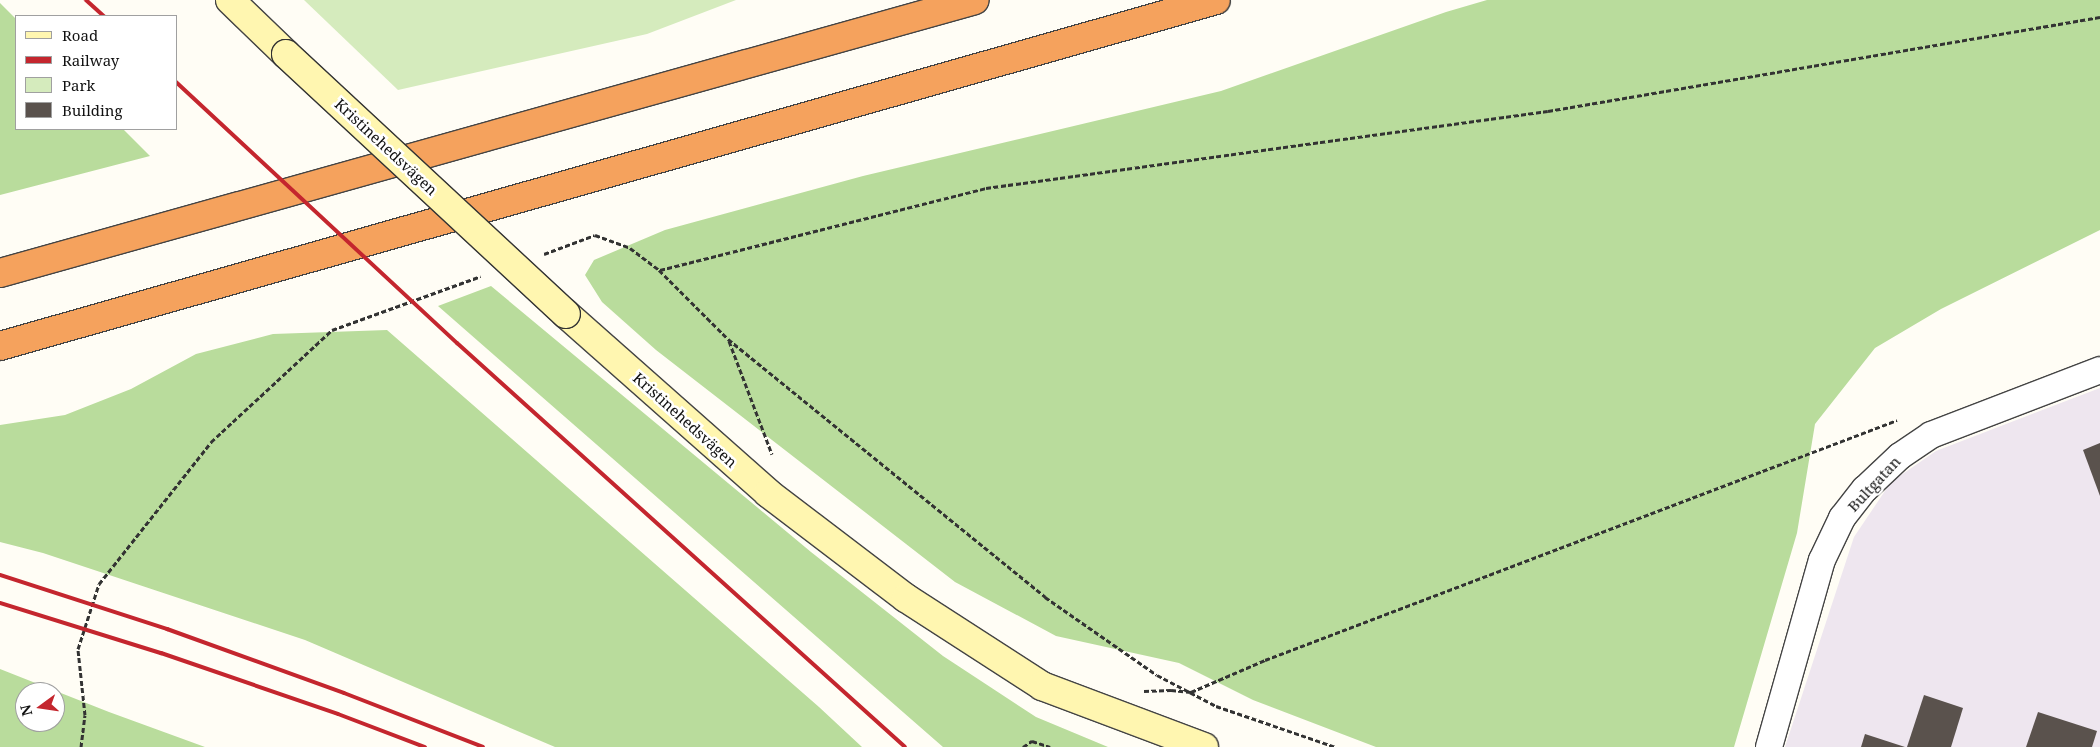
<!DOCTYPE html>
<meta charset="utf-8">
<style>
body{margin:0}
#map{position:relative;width:2100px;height:747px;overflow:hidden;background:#fffdf5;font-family:"Noto Serif",serif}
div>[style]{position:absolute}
.industrial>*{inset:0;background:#eee6ef}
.green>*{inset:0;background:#d5ebbd}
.forest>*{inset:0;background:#b9dc9c}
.building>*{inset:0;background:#5a524d}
.path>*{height:3px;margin-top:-1.5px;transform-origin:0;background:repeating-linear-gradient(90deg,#333 0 5px,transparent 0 7.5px)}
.roads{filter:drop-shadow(1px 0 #444) drop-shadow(-1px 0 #444) drop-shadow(0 1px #444) drop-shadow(0 -1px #444)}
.street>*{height:26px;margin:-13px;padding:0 13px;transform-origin:13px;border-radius:13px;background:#fff}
.secondary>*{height:28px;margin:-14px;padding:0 14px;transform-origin:14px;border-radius:14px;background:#fff6b0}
.highway>*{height:28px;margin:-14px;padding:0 14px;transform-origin:14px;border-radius:14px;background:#f5a25d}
.rail>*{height:4px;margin:-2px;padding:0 2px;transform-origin:2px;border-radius:2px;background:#c4262e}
.bridges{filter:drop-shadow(1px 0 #333) drop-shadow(-1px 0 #333) drop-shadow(0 1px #333) drop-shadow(0 -1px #333)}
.secondary-bridge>*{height:28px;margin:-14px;padding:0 14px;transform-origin:14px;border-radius:14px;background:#fff6b0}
span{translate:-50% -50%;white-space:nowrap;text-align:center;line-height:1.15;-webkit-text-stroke:5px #fff;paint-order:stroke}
.street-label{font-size:15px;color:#111}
.legend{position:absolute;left:15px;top:15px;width:162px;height:115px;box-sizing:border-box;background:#fff;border:1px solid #a0a0a0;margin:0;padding:6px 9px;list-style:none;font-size:15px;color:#111}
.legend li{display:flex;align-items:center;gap:10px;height:25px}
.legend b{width:25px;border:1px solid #a0a0a0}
.north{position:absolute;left:15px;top:682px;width:50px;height:50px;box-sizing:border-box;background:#fff;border:1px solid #a0a0a0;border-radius:50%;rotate:256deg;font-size:14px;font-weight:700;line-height:20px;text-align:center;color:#111}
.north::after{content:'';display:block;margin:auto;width:18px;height:22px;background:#c4262e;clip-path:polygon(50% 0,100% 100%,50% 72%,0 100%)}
</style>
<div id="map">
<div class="industrial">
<div style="clip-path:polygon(2100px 388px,2100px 747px,1785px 747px,1854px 537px,1891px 482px,1936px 451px)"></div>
</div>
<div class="green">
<div style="clip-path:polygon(304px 0,736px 0,647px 34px,398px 90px)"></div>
</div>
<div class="forest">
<div style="clip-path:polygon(1487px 0,2100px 0,2100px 230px,1941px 309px,1875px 348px,1815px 424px,1797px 533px,1734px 747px,1376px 747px,1253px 700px,1179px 663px,1056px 636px,955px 582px,656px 350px,602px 302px,585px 275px,594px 260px,665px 230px,863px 176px,1221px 91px,1446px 12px)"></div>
<div style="clip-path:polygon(0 3px,16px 19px,16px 129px,123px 129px,150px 156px,0 195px)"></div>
<div style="clip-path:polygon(491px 286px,811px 552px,943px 656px,1036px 717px,1108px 747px,943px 747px,438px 306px)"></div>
<div style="clip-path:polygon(387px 330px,819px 707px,862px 747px,555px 747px,305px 640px,43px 553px,0 542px,0 425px,65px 415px,131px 389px,196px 354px,273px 334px)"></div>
<div style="clip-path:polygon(evenodd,0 669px,109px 712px,205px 747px,0 747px,0 669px,25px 692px,55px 692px,55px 722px,25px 722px,25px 692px)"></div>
</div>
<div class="building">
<div style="clip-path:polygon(2100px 443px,2100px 496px,2083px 450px)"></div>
<div style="clip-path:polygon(1924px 695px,1963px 708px,1951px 747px,1907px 747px)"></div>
<div style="clip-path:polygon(2038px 712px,2097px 731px,2092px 747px,2026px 747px)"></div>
<div style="clip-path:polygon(1865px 734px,1905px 747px,1861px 747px)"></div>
</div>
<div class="path">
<div style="left:544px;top:254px;width:54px;rotate:-20.4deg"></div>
<div style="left:595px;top:235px;width:37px;rotate:20deg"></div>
<div style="left:630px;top:248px;width:36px;rotate:37deg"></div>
<div style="left:659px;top:270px;width:98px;rotate:45deg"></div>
<div style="left:728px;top:339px;width:409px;rotate:39.1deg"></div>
<div style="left:1045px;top:597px;width:136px;rotate:34.9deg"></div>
<div style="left:1157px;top:675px;width:67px;rotate:27.7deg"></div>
<div style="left:1216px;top:706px;width:127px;rotate:18.9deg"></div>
<div style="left:660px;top:270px;width:336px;rotate:-14.1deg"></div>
<div style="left:986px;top:188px;width:567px;rotate:-7.8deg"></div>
<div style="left:1548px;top:111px;width:560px;rotate:-9.66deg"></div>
<div style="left:729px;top:341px;width:121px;rotate:69.2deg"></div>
<div style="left:1144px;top:691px;width:27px;rotate:-2deg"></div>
<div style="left:1171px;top:690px;width:20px;rotate:6deg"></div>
<div style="left:1191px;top:692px;width:81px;rotate:-23.4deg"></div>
<div style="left:1265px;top:660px;width:676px;rotate:-20.79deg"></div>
<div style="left:81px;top:747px;width:32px;rotate:-83deg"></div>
<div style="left:85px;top:715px;width:66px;rotate:-96.1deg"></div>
<div style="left:78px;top:649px;width:68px;rotate:-72.1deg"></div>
<div style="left:99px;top:584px;width:181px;rotate:-51.7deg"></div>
<div style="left:211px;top:442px;width:165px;rotate:-42.8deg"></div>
<div style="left:332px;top:330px;width:158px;rotate:-19.9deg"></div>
<div style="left:1023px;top:747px;width:11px;rotate:-34deg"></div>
<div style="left:1032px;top:741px;width:19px;rotate:18deg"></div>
</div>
<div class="roads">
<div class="street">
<div style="left:1769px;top:747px;width:194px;rotate:-74.2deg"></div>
<div style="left:1822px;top:560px;width:47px;rotate:-64.5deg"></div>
<div style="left:1842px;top:518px;width:37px;rotate:-52deg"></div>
<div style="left:1865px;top:489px;width:48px;rotate:-43.3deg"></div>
<div style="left:1900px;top:456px;width:37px;rotate:-34deg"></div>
<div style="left:1931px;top:435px;width:181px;rotate:-21deg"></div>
</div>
<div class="secondary">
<div style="left:230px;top:0;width:78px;rotate:44deg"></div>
<div style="left:566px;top:314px;width:270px;rotate:41.5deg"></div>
<div style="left:768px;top:493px;width:173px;rotate:37.3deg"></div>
<div style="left:906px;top:598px;width:162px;rotate:32.9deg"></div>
<div style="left:1042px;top:686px;width:173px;rotate:20.6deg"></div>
</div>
<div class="highway">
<div style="left:0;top:273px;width:1012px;rotate:-15.64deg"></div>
<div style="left:0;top:346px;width:1264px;rotate:-15.88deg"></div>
</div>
</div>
<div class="rail">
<div style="left:86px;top:0;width:24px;rotate:42deg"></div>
<div style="left:176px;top:82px;width:384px;rotate:42.9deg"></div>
<div style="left:457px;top:343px;width:603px;rotate:42.04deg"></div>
<div style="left:0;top:575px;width:176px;rotate:17.9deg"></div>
<div style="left:167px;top:629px;width:188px;rotate:19.9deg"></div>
<div style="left:344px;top:693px;width:149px;rotate:21.2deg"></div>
<div style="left:0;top:603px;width:169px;rotate:17.3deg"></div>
<div style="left:161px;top:653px;width:187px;rotate:19deg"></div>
<div style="left:338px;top:714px;width:93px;rotate:20.8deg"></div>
</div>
<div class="bridges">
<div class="secondary-bridge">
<div style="left:286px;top:54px;width:382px;rotate:42.9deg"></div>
</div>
</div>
<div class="street-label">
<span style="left:386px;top:147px;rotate:43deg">Kristinehedsvägen</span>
<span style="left:685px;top:420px;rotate:42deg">Kristinehedsvägen</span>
<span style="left:1874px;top:484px;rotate:-47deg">Bultgatan</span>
</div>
<ul class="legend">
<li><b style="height:6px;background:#fff6b0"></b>Road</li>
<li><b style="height:6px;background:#c4262e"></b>Railway</li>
<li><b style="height:14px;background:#d5ebbd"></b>Park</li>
<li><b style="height:14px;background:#5a524d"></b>Building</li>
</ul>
<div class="north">N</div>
</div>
